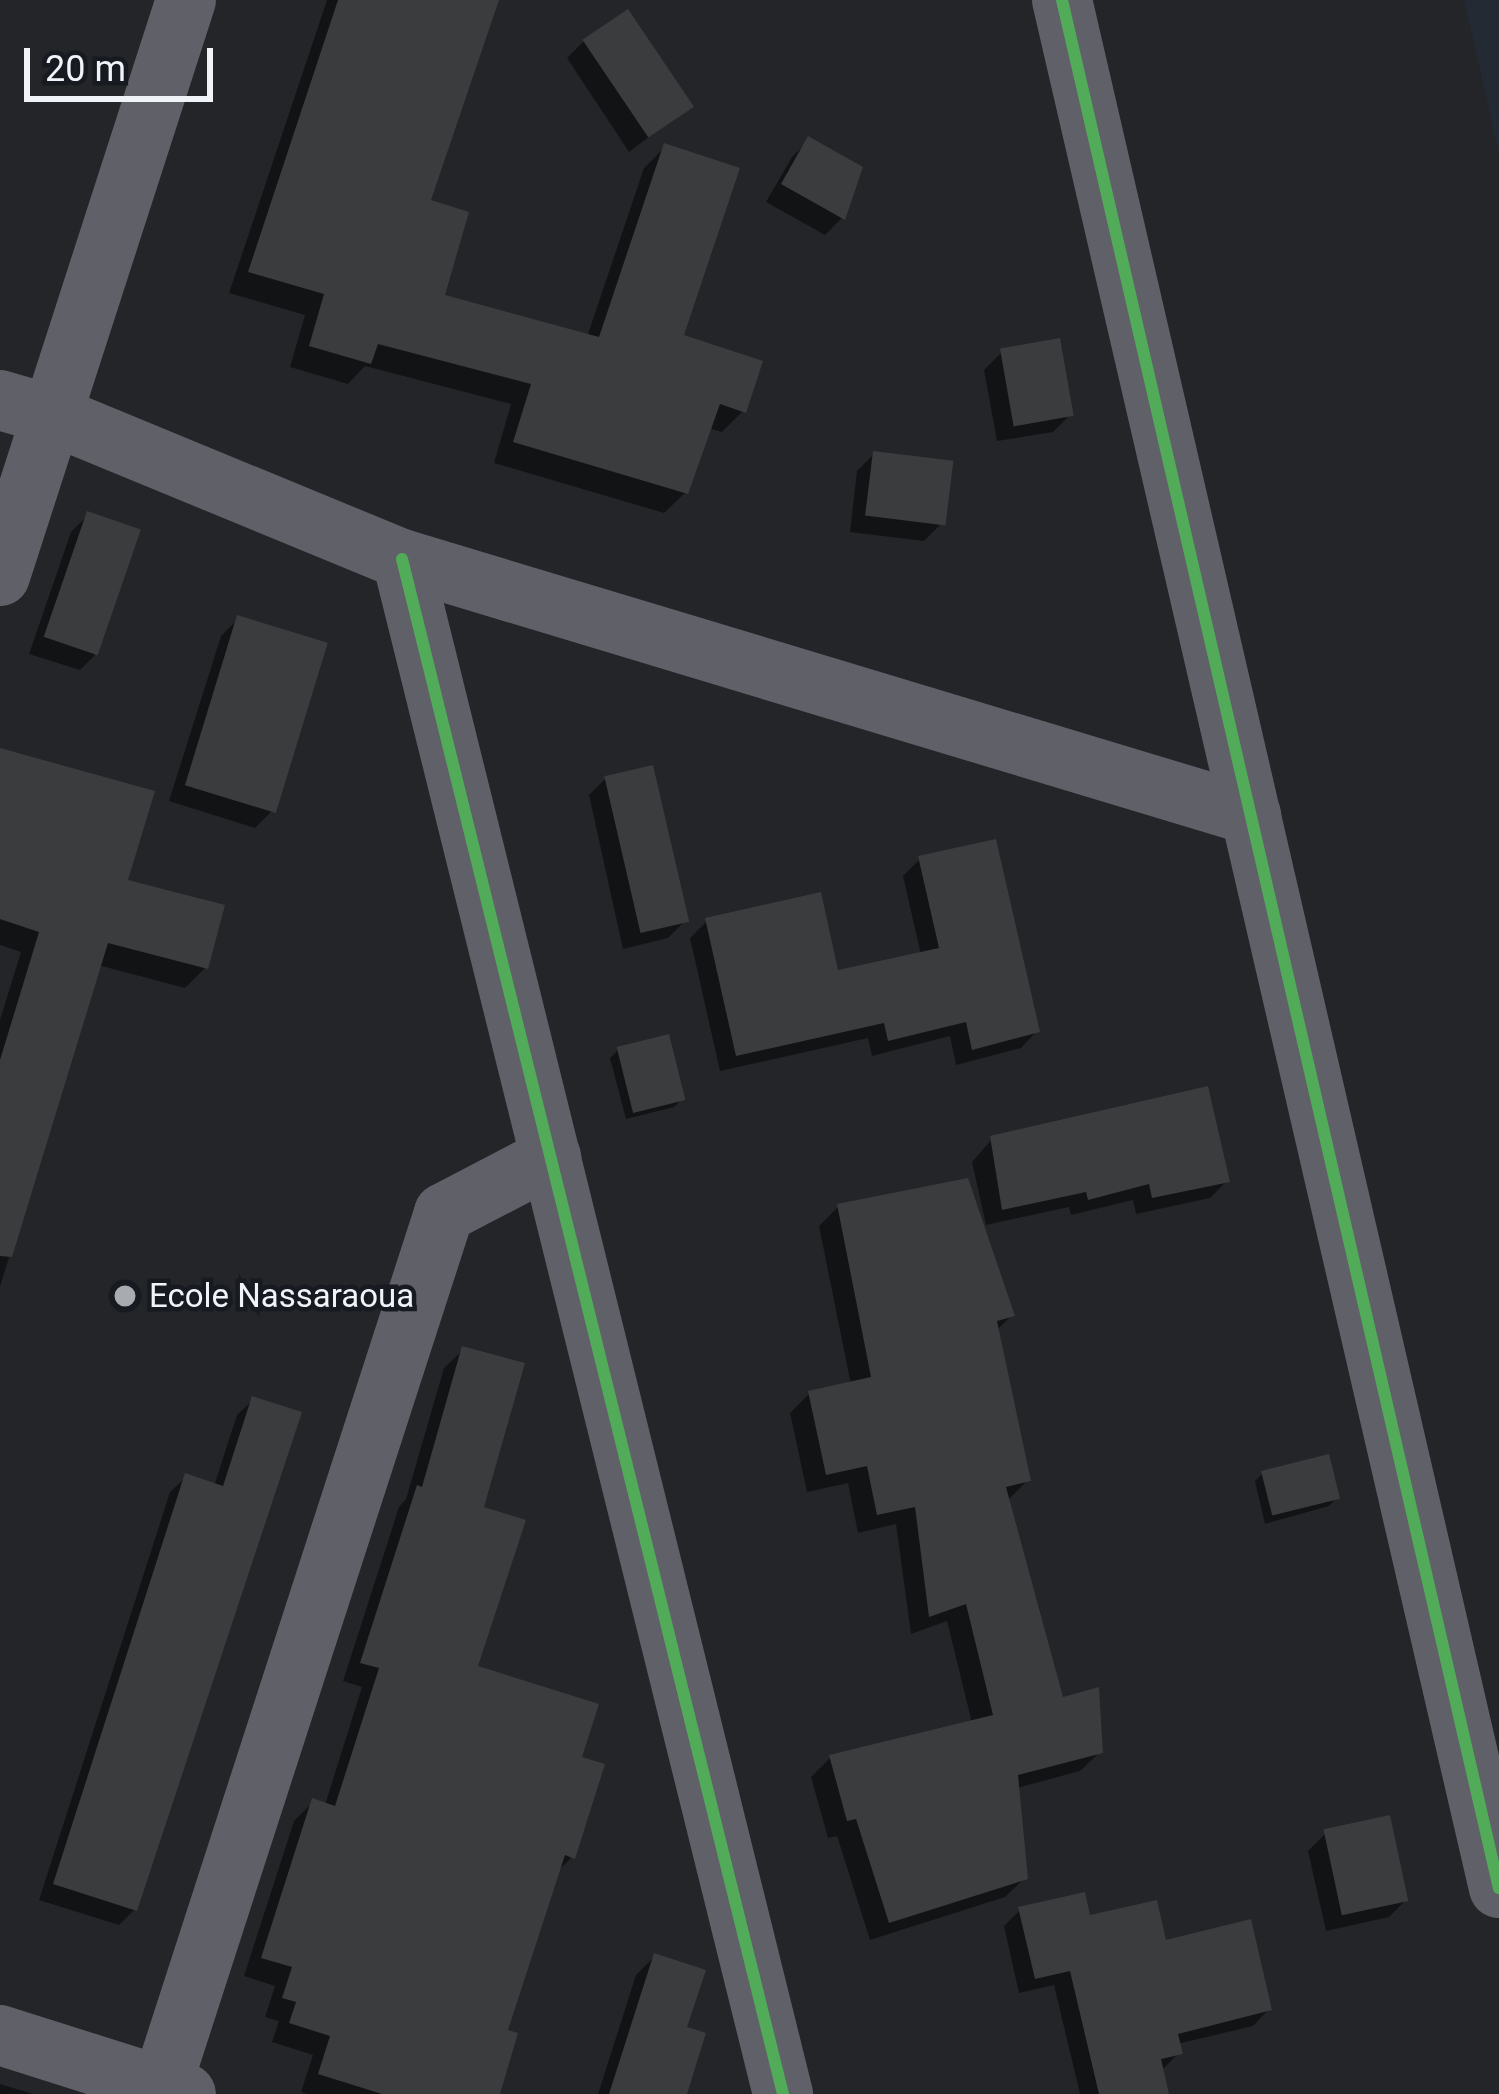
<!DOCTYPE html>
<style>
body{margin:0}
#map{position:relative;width:1499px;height:2094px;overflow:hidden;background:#232528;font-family:Roboto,sans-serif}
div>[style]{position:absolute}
.built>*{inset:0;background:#242a34}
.shadow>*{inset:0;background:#0007}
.building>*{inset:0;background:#3a3c3e;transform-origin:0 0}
.minor>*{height:60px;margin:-30px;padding:0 30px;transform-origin:30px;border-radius:30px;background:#606069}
.cycleway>*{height:12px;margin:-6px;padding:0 6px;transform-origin:6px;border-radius:6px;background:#51ab58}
.dots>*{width:33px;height:33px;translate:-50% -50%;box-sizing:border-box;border:6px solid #171b21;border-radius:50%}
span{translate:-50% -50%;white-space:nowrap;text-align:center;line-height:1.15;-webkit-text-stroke:9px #171b21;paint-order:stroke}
.poi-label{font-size:33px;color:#f0f3f7}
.left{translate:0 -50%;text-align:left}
.scale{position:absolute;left:24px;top:48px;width:189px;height:54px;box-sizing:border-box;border:6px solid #f0f3f7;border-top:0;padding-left:15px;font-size:36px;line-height:42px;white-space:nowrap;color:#f0f3f7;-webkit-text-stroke:9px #171b21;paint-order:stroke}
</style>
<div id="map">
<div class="built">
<div style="clip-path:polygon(1464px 0,1499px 0,1499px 153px)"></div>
</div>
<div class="shadow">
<div style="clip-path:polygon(327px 0,482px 0,427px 202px,441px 297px,587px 337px,644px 168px,665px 147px,680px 337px,743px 411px,722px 432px,708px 428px,686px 492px,664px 513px,494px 463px,511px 404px,365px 366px,348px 384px,290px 367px,305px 315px,229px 293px)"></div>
<div style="clip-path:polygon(584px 41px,689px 107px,629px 152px,567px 58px)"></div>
<div style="clip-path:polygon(809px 140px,859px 169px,842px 218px,825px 235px,766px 202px,792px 157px)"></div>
<div style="clip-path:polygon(1002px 352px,1070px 415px,1053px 432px,997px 441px,984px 370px)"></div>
<div style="clip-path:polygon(874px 454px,941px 524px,924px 541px,850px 532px,857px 471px)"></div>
<div style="clip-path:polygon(88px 515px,97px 653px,80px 670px,29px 654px,71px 532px)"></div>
<div style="clip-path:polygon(238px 619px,272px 811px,255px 828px,169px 801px,221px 636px)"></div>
<div style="clip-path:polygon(0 759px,206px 967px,185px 988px,98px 965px,0 1287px,0 1020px,21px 952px,0 945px)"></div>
<div style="clip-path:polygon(606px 778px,685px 921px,668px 938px,623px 949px,589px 795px)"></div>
<div style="clip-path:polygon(920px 859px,1037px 1031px,1021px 1048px,956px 1065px,950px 1036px,872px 1056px,868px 1038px,720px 1071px,690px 938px,707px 921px,835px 974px,921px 955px,903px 876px)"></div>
<div style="clip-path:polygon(618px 1050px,682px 1099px,674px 1107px,626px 1119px,610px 1058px)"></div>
<div style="clip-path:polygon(992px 1139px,1227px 1181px,1210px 1198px,1136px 1214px,1133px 1200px,1071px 1215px,1069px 1207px,986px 1225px,972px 1162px)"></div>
<div style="clip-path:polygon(839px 1206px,1012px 1315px,996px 1331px,1028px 1480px,1007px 1501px,1061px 1701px,1100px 1752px,1080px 1771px,1017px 1788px,1025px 1878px,1005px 1897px,870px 1940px,837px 1836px,828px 1838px,811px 1777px,830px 1758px,972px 1723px,947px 1621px,911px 1634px,896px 1524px,858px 1533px,848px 1483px,807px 1492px,790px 1413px,810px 1393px,851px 1385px,819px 1226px)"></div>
<div style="clip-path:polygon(463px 1350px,481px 1509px,475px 1668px,578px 1759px,572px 1857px,555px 1874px,504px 2032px,497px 2094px,307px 2094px,301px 2092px,313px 2055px,272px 2042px,279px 2021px,265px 2017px,275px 1986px,244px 1976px,294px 1821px,313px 1802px,325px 1805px,362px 1687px,343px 1681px,399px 1507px,406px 1499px,444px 1368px)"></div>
<div style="clip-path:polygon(253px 1400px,134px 1910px,119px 1925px,39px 1900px,170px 1492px,186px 1477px,214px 1486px,237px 1415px)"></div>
<div style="clip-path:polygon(1263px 1473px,1337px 1498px,1329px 1506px,1265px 1524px,1255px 1481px)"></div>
<div style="clip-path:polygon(1325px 1834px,1406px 1900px,1389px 1917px,1326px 1931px,1308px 1851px)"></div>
<div style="clip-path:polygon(1020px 1910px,1088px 1918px,1164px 1944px,1269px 2009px,1253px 2026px,1177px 2044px,1179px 2053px,1163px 2069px,1166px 2094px,1080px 2094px,1054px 1985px,1019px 1993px,1004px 1926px)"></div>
<div style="clip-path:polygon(655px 1956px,683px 2029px,684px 2094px,598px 2094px,636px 1975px)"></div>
<div style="clip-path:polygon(0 2084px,33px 2094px,0 2094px)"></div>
</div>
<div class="building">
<div style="clip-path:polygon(338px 0,499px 0,431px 200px,469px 212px,445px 295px,599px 337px,664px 143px,740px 168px,684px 335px,763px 361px,746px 413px,720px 404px,688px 494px,513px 442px,531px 384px,378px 344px,371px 364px,309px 346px,324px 294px,248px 272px)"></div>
<div style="left:628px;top:9px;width:118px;height:55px;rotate:56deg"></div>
<div style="clip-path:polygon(808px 136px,863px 167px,845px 220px,781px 184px)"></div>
<div style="left:1060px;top:338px;width:79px;height:61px;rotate:80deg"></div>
<div style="left:873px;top:451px;width:81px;height:65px;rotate:7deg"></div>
<div style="left:87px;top:511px;width:57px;height:133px;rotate:19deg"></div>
<div style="left:237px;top:615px;width:95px;height:178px;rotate:17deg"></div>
<div style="clip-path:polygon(0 748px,155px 791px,128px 880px,225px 905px,208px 969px,108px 943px,12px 1257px,0 1256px,0 1060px,39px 932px,0 919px)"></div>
<div style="left:653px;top:765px;width:161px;height:50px;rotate:77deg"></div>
<div style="clip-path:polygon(996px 839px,1040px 1032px,972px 1050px,966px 1022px,888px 1041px,884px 1023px,736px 1056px,705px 918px,821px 892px,838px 970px,939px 948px,918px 856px)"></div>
<div style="left:669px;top:1034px;width:68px;height:54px;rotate:76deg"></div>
<div style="clip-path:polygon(1208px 1086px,1230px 1182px,1152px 1198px,1149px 1184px,1088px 1200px,1086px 1192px,1002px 1210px,990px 1136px)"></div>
<div style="clip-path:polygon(968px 1178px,1015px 1316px,997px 1321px,1031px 1481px,1006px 1487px,1063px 1697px,1099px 1687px,1103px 1753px,1018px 1775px,1028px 1879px,889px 1923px,856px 1819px,847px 1821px,829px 1755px,993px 1715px,966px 1604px,929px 1617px,915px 1507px,877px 1515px,867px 1466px,826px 1475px,808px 1391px,871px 1377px,837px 1204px)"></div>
<div style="clip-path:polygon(462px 1346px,525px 1363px,484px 1507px,526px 1520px,478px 1666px,599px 1704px,582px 1757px,605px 1764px,575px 1859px,565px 1855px,508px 2030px,518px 2033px,500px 2094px,382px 2094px,318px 2074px,330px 2036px,289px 2023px,296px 2002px,282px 1998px,292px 1967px,261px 1958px,312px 1798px,335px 1806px,379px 1668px,360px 1663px,417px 1485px,422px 1487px)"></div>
<div style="clip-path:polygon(252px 1396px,302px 1412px,137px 1911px,53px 1884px,185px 1473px,223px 1486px)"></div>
<div style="left:1329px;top:1454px;width:46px;height:70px;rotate:76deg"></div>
<div style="left:1390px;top:1815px;width:88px;height:68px;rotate:78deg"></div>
<div style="clip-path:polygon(1085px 1892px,1090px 1915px,1157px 1900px,1166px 1940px,1251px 1919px,1272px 2010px,1178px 2034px,1183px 2054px,1161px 2059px,1169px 2094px,1099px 2094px,1070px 1971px,1035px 1979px,1018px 1907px)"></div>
<div style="clip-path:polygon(654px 1953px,706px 1970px,687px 2027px,706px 2033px,687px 2094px,609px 2094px)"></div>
</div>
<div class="minor">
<div style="left:1062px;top:0;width:1938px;rotate:76.97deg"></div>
<div style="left:0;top:400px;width:54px;rotate:16.1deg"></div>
<div style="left:52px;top:415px;width:378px;rotate:22.4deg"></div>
<div style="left:402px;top:559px;width:887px;rotate:16.78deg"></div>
<div style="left:402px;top:559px;width:1582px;rotate:76.06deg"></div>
<div style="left:0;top:576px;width:605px;rotate:-72.1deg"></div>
<div style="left:0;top:2035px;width:195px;rotate:17.6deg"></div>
<div style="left:159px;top:2094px;width:926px;rotate:-72.07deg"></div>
<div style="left:444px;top:1213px;width:121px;rotate:-27.6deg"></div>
</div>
<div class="cycleway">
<div style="left:1062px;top:0;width:1938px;rotate:76.97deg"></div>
<div style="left:402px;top:559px;width:1582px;rotate:76.06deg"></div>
</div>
<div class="dots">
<div style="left:125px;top:1296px;background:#a8abaf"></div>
</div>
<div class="poi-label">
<span class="left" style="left:149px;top:1296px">Ecole Nassaraoua</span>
</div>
<div class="scale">20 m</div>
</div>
